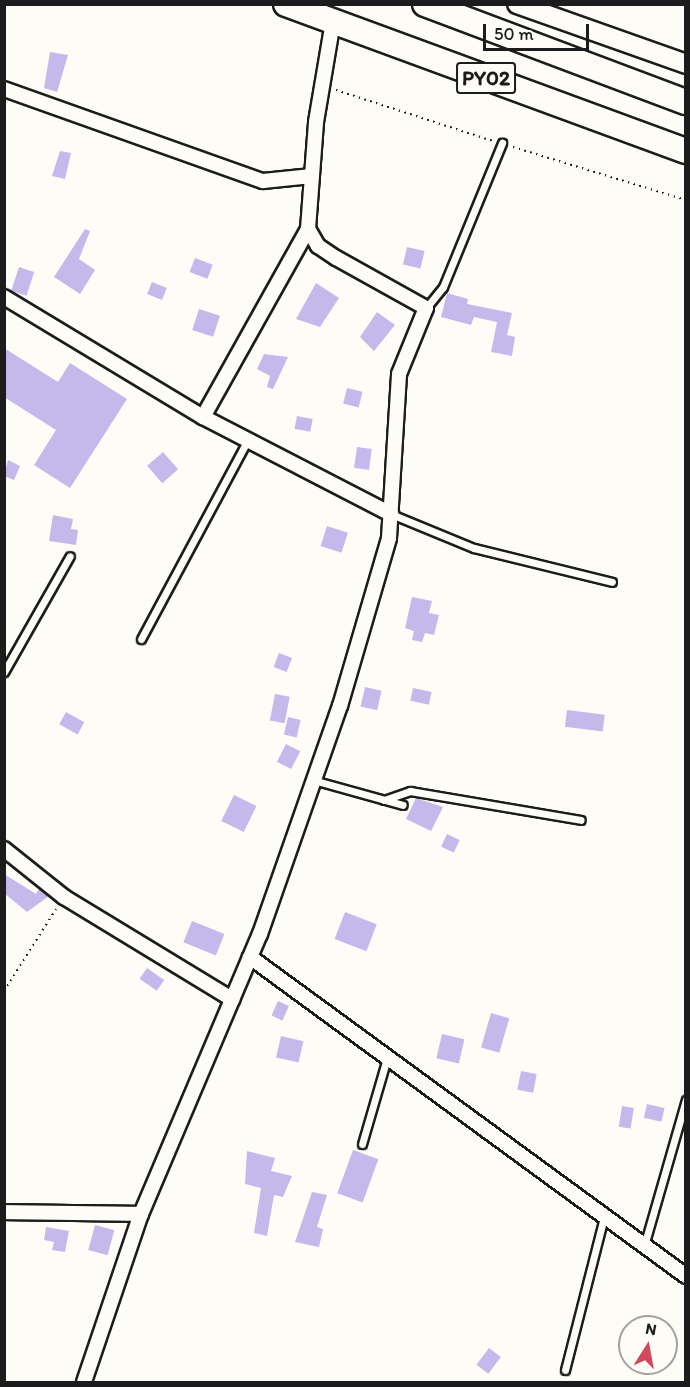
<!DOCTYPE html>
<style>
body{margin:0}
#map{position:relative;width:690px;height:1387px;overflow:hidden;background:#fdfcf7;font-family:Itim,sans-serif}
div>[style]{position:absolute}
.building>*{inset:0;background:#c4b9ea;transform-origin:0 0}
.path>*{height:2px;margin-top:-1px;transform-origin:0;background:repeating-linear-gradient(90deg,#1c1c1c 0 1.5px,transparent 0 6px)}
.roads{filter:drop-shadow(2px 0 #1c1c1c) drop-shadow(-2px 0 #1c1c1c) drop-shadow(0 2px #1c1c1c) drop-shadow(0 -2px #1c1c1c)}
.lane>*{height:7px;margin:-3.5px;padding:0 3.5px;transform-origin:3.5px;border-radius:3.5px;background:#fdfcf7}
.street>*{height:14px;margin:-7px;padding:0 7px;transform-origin:7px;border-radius:7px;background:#fdfcf7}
.secondary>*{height:18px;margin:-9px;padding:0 9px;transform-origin:9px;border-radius:9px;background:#fdfcf7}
.highway>*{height:24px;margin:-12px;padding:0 12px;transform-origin:12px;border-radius:12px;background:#fdfcf7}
span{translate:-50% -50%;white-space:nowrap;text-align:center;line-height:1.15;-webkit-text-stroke:6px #fdfcf7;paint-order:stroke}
.shield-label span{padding:2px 4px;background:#fdfcf7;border:2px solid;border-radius:4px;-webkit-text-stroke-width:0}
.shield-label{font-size:21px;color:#1c1c1c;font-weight:700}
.frame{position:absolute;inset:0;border:6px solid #1c1c1c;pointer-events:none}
.north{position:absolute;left:618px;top:1315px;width:60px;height:60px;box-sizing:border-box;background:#fdfcf7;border:2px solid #a3a29f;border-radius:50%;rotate:11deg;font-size:16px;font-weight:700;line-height:24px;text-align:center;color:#1c1c1c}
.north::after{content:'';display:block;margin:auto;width:21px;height:27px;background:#d1495b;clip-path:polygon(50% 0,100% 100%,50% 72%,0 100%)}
.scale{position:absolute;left:483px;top:24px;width:106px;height:27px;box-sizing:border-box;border:3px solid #1c1c1c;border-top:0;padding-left:8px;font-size:18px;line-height:21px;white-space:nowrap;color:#1c1c1c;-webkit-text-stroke:4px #fdfcf7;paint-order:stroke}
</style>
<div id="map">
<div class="building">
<div style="clip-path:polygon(50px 52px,68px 55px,57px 92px,44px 88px)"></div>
<div style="clip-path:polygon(60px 151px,71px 153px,65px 179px,52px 176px)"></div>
<div style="clip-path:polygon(85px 229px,90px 231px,79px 259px,95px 270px,80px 294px,54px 277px)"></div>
<div style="left:407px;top:247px;width:18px;height:18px;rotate:13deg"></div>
<div style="left:195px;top:258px;width:19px;height:15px;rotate:21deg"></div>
<div style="left:19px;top:267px;width:16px;height:25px;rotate:18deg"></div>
<div style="left:152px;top:282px;width:16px;height:13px;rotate:22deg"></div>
<div style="clip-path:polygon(316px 283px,339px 298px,320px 327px,296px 319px)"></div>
<div style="clip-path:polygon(447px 293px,468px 299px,467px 304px,512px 313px,507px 335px,515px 337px,512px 356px,491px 352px,497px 322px,474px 317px,471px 325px,441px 317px)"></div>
<div style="left:199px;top:309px;width:22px;height:22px;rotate:18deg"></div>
<div style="clip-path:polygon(377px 312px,395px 325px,374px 351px,360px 337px)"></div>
<div style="clip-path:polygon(4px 348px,58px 382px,70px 363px,127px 399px,70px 488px,34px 465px,56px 430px,4px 397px)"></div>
<div style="clip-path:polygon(264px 354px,288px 357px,273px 389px,267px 387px,270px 376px,257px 369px)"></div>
<div style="left:347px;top:388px;width:16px;height:16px;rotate:14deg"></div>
<div style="left:297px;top:416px;width:16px;height:13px;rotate:11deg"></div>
<div style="left:357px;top:447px;width:15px;height:21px;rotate:8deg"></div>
<div style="left:163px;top:452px;width:23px;height:21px;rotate:49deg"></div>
<div style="clip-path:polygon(8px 460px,20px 466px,14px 480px,4px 476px)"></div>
<div style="clip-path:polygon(53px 515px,73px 519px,71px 529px,78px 530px,76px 545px,49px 541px)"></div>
<div style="left:327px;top:526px;width:22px;height:21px;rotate:18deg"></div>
<div style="clip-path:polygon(412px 597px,432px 601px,429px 613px,439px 615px,434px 635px,425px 633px,422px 642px,412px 640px,414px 631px,405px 628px)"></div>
<div style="left:279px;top:653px;width:14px;height:15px;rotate:21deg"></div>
<div style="left:365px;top:687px;width:17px;height:20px;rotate:13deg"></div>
<div style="left:413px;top:688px;width:19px;height:13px;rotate:12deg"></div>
<div style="left:275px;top:694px;width:15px;height:27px;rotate:11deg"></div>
<div style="left:567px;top:710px;width:38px;height:17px;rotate:7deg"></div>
<div style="left:66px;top:712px;width:21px;height:14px;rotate:29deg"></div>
<div style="left:288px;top:717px;width:13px;height:18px;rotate:13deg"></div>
<div style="left:286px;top:744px;width:16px;height:20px;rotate:27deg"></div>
<div style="left:234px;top:795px;width:25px;height:29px;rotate:26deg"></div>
<div style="clip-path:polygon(416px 798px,443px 807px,431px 831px,406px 819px)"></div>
<div style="left:447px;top:834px;width:14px;height:14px;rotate:25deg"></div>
<div style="clip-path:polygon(4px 874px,36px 894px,39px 889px,49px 896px,27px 912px,4px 893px)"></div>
<div style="left:345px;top:912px;width:34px;height:29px;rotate:21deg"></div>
<div style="left:192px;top:921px;width:35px;height:23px;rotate:22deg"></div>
<div style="left:147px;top:968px;width:21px;height:13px;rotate:35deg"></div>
<div style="left:278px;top:1001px;width:12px;height:16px;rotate:24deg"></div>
<div style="left:491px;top:1013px;width:19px;height:36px;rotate:16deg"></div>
<div style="left:442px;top:1034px;width:23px;height:25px;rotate:13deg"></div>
<div style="left:281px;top:1036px;width:23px;height:22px;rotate:13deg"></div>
<div style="left:521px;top:1071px;width:16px;height:19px;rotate:11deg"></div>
<div style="left:647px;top:1104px;width:18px;height:14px;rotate:13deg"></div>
<div style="left:622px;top:1106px;width:12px;height:21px;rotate:9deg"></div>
<div style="left:353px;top:1150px;width:27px;height:46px;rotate:20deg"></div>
<div style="clip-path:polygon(247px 1151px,275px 1158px,271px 1171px,292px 1176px,283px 1197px,274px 1195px,267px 1236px,254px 1233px,261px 1188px,245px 1184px)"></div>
<div style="clip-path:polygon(312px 1192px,327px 1195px,317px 1227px,323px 1229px,319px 1247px,295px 1242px)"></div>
<div style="left:95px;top:1225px;width:20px;height:26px;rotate:15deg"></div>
<div style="clip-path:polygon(46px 1227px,69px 1231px,65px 1252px,52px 1250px,54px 1242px,44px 1240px)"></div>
<div style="left:489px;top:1348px;width:15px;height:21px;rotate:37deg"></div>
</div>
<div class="path">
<div style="left:336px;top:90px;width:165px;rotate:18deg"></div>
<div style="left:513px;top:147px;width:181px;rotate:17deg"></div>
<div style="left:4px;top:991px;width:97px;rotate:-57.6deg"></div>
</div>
<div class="roads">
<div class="lane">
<div style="left:426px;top:308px;width:27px;rotate:-51deg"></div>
<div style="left:443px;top:287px;width:156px;rotate:-67.7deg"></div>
<div style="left:391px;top:514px;width:90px;rotate:22.3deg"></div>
<div style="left:474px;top:548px;width:142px;rotate:13.8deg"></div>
<div style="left:141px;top:639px;width:225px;rotate:-61.8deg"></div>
<div style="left:4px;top:672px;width:133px;rotate:-60.4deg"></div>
<div style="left:313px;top:780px;width:93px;rotate:15.5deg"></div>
<div style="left:384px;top:800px;width:28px;rotate:-19deg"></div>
<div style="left:410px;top:791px;width:173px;rotate:9.6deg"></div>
<div style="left:362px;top:1144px;width:90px;rotate:-73.8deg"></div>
<div style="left:644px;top:1246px;width:152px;rotate:-74deg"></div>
<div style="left:565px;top:1370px;width:158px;rotate:-75.7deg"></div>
</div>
<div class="street">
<div style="left:4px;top:89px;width:275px;rotate:19.6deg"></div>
<div style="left:263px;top:181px;width:49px;rotate:-5.8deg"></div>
<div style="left:4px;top:297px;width:232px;rotate:31.1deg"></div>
<div style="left:203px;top:417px;width:212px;rotate:27.3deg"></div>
<div style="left:203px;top:417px;width:215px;rotate:-60.8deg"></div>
<div style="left:308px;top:229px;width:107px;rotate:-85.7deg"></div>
<div style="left:316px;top:122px;width:101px;rotate:-80.4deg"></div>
<div style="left:4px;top:849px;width:77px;rotate:38.7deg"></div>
<div style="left:64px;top:897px;width:197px;rotate:31.3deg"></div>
<div style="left:250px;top:957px;width:540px;rotate:36.19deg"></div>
<div style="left:4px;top:1212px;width:137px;rotate:0.8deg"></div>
<div style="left:84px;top:1382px;width:177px;rotate:-71.3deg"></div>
<div style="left:141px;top:1214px;width:304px;rotate:-67deg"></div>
<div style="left:260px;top:934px;width:242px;rotate:-70.7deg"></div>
<div style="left:340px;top:706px;width:175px;rotate:-73.7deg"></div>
<div style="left:389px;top:538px;width:164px;rotate:-86.5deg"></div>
<div style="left:399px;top:374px;width:71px;rotate:-67.8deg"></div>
<div style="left:426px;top:308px;width:103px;rotate:-150.9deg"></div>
<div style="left:336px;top:258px;width:22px;rotate:-146deg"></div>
<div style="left:318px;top:246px;width:20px;rotate:-120deg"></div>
</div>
<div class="secondary">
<div style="left:517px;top:4px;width:179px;rotate:19.5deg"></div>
</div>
<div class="highway">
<div style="left:286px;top:4px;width:426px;rotate:20.2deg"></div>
<div style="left:425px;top:4px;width:279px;rotate:20.6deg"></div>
</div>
</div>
<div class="shield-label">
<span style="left:486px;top:78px">PY02</span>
</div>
<div class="frame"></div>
<div class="north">N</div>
<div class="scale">50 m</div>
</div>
